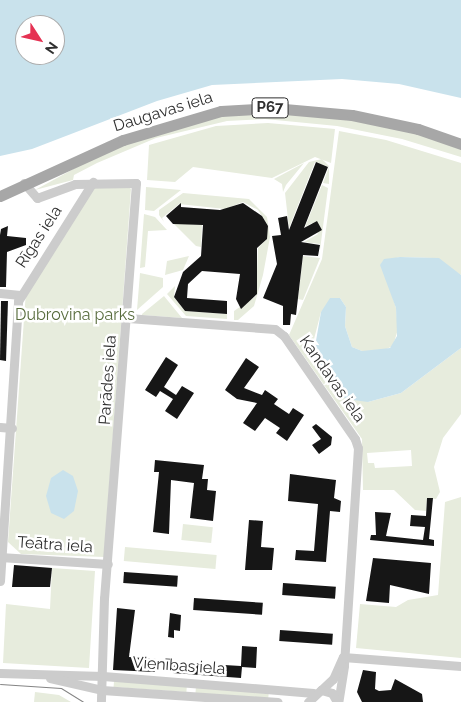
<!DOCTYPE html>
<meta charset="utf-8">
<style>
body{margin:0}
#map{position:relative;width:461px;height:702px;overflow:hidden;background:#fff;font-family:Raleway,sans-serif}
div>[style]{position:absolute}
.green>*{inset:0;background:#e7ecdd;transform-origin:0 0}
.water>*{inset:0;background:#c9e2ec}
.building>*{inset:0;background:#161616;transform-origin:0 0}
.minor>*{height:9px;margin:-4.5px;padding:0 4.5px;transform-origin:4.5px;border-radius:4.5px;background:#ccc}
.major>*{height:11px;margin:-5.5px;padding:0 5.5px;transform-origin:5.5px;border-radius:5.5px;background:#a7a7a7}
.tram>*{height:1px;margin:-0.5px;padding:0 0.5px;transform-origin:0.5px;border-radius:0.5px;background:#848484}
span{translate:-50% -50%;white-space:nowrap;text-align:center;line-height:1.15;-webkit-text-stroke:5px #fff;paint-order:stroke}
.shield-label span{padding:1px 4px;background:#fff;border:1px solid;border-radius:4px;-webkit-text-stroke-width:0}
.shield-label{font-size:15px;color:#2f2f2f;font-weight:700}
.street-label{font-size:16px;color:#2f2f2f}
.park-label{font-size:16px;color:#576b3c}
.north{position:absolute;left:15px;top:15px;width:50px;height:50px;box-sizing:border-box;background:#fff;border:1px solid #acacac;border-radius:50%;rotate:125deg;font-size:14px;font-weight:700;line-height:20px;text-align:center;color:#2f2f2f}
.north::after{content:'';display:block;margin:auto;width:18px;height:22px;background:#e53253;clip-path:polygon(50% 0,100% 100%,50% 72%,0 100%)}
</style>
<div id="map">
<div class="green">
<div style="clip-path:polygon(266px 112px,338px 117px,408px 131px,461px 148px,461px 157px,402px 139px,337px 126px,265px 119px,227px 121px,156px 138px,97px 163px,74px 175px,73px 180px,35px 190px,112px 148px,212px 116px)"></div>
<div style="clip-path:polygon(268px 123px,335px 129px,331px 163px,315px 157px,272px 178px,193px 167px,175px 182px,147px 180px,149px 145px,216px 126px)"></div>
<div style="clip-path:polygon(evenodd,339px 131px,386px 140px,461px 163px,461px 275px,433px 258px,400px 257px,382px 262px,396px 308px,398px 329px,393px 346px,382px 351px,362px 351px,352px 347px,345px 326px,346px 307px,340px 298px,321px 312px,313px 343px,368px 402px,401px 393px,461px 348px,461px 414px,443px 438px,434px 467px,440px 492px,436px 499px,427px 498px,426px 511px,415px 510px,394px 490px,363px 490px,362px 439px,289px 335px,322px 259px,339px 131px,411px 450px,412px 466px,375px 468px,374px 463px,368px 463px,367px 453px,411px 450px)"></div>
<div style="clip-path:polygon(322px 159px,329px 166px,329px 184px,323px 183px,329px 167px,315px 162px,289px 228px,285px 193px,309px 162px)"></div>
<div style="clip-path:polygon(304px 163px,286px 185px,283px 192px,282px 184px,274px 179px)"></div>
<div style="clip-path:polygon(322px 185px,328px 188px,320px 250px,320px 244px,304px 242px,318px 234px,312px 223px,305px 227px)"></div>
<div style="clip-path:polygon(128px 186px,131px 189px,104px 557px,21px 554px,8px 542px,26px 291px,94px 187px)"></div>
<div style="clip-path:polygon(146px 187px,181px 190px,154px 211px,145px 210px)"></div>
<div style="clip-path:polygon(183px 193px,249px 199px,267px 217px,270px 237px,263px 275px,254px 306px,238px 320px,234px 320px,234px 311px,256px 296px,258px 248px,266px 240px,268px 226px,258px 210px,243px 202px,225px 209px,179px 204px,162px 218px,164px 222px,159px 215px,159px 210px)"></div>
<div style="clip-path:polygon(144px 214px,155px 217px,167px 230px,148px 231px,145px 267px,140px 268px)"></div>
<div style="clip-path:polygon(173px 223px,202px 225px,201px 247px,196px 246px)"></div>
<div style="clip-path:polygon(189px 256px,183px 270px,165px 275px,167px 261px)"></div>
<div style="clip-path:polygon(303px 256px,320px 258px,303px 300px,298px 299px)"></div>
<div style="clip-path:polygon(140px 273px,163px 278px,163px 287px,137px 310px)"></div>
<div style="clip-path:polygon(175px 286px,174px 297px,185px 311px,227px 314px,227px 319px,186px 316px,167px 294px)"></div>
<div style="clip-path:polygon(164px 296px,182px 318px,142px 315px,142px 314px)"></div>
<div style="clip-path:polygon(461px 497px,461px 658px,356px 648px,360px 604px,396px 607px,408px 600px,438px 595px,445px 502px)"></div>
<div style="left:183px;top:524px;width:30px;height:16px;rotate:6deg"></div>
<div style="left:125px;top:547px;width:92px;height:14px;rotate:5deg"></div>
<div style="clip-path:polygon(52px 568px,95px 571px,89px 668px,3px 663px,6px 604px,50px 609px)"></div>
<div style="left:114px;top:681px;width:73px;height:6px;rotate:4deg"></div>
<div style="left:196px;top:686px;width:73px;height:7px;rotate:4deg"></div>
<div style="clip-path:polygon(35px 692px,59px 695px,71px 702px,34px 702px)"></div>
</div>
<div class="water">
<div style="clip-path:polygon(evenodd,0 0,461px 0,461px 98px,399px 84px,342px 79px,212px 85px,157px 101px,32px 149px,0 156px,0 0,25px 25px,55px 25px,55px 55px,25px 55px,25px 25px)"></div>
<div style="clip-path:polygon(400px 257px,439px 258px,461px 275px,461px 348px,401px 393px,368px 402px,346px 399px,333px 388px,313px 358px,321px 312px,330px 298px,340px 298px,346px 307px,345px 326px,352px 347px,362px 351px,390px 348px,397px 336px,396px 308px,380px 265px,384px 259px)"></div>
<div style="clip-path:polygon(63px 470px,73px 476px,78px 491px,74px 511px,64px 519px,51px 513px,46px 496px,51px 478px)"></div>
</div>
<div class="building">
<div style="clip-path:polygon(316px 162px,328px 167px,304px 228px,317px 221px,322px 230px,301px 242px,320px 245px,318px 256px,303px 255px,296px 315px,291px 314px,290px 325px,283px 325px,283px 306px,263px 298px,277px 264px,272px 236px,281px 235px,278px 218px,287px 216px,289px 230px)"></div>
<div style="clip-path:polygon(181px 203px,181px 207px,220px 210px,243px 203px,262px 216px,268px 226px,267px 239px,257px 248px,257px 294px,241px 309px,236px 299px,240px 274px,202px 271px,188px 284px,187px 298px,227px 301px,227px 314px,185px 311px,174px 297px,183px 272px,201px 256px,203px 225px,173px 224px,166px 216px)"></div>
<div style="clip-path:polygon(8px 226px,7px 236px,26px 238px,26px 245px,7px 252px,6px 287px,0 287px,0 235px,1px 229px)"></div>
<div style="clip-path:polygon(1px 301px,8px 301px,6px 361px,0 360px)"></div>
<div style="clip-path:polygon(166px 357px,178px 365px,164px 387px,176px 395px,182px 386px,194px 393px,177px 419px,165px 411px,173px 399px,160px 391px,156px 397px,145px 390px)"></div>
<div style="clip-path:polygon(246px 358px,259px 367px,244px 388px,262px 395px,265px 390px,278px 399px,274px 404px,289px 414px,293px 408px,304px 415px,287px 441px,276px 433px,280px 428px,265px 418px,255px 431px,243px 423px,257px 403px,237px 399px,225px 390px)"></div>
<div style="clip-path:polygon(316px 424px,332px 437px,331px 445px,319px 454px,312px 445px,321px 439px,312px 427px)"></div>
<div style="clip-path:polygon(155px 460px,204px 465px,202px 479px,208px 479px,207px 490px,216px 491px,213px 521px,190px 518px,194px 483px,171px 480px,169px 534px,153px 532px,159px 472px,154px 472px)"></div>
<div style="clip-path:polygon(290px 474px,336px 480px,334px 498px,341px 501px,340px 512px,330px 511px,326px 562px,295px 560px,296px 550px,314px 551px,318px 504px,288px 501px)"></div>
<div style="clip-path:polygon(427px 498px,433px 498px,429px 539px,434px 540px,434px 546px,370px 540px,371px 535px,376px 535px,375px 512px,391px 513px,386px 536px,423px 540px,425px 527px,410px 526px,411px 515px,426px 516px)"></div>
<div style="clip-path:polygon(249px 520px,263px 521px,261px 547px,274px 548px,272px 570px,245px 570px)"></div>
<div style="clip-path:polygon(373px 558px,431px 563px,429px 594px,390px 585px,389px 603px,366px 601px)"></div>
<div style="clip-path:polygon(14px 565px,52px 568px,50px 587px,12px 587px)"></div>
<div style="left:124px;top:572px;width:54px;height:11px;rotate:4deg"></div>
<div style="left:283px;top:583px;width:53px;height:12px;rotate:4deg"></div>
<div style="left:194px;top:598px;width:69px;height:12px;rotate:4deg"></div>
<div style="clip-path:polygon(117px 608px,135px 610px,129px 657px,156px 659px,155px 672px,113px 670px)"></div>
<div style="clip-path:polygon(170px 613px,181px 615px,180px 631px,174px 630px,174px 638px,168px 637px)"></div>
<div style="left:280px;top:630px;width:53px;height:11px;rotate:4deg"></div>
<div style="clip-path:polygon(242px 646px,257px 647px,256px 668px,242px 667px,241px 678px,173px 673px,174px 662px,241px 666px)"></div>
<div style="clip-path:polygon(363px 670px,376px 672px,375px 689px,379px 691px,391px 690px,395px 679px,422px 694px,423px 702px,362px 702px,357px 692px)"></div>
</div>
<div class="minor">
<div style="left:24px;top:183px;width:20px;rotate:49deg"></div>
<div style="left:37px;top:198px;width:40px;rotate:-20.2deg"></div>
<div style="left:75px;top:184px;width:61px;rotate:-0.9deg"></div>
<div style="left:136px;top:183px;width:416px;rotate:94.4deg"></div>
<div style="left:104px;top:598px;width:104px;rotate:91.7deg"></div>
<div style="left:0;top:293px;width:20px;rotate:6deg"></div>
<div style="left:128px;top:318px;width:147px;rotate:4.3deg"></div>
<div style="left:275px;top:329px;width:11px;rotate:38deg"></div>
<div style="left:284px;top:336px;width:125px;rotate:55.4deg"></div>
<div style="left:355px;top:439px;width:9px;rotate:72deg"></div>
<div style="left:358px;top:448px;width:218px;rotate:93.7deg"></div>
<div style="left:344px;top:666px;width:36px;rotate:99deg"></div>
<div style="left:0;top:427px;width:12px;rotate:5deg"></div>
<div style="left:0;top:557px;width:108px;rotate:3.7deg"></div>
<div style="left:0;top:581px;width:281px;rotate:-86.3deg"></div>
<div style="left:18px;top:301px;width:141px;rotate:-57.8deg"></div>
<div style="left:343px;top:657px;width:118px;rotate:4.4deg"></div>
<div style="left:0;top:673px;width:103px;rotate:1.7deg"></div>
<div style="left:103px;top:676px;width:211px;rotate:4.6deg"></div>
<div style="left:50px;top:678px;width:53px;rotate:13deg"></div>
<div style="left:102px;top:690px;width:176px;rotate:3.9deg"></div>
<div style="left:321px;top:690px;width:16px;rotate:-43deg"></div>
<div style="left:333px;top:679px;width:24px;rotate:-66deg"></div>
<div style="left:308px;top:702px;width:18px;rotate:-43deg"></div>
<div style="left:321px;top:690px;width:11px;rotate:15deg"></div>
<div style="left:332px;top:693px;width:10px;rotate:61deg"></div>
</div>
<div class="major">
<div style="left:0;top:196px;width:135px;rotate:-24.5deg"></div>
<div style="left:123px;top:140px;width:102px;rotate:-16.5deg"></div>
<div style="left:221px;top:111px;width:52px;rotate:-3.3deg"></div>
<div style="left:273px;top:108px;width:79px;rotate:5.1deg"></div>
<div style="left:352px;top:115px;width:67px;rotate:12deg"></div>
<div style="left:418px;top:129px;width:46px;rotate:19.2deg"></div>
</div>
<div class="tram">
<div style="left:0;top:684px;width:61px;rotate:3.8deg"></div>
<div style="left:61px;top:688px;width:26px;rotate:32deg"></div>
</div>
<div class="shield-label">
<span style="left:270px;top:108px">P67</span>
</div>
<div class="street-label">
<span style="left:163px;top:112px;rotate:-17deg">Daugavas iela</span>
<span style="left:39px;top:237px;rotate:-57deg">Rīgas iela</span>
<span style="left:332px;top:379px;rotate:55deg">Kandavas iela</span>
<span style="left:108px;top:380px;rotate:-86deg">Parādes iela</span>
<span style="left:55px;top:545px;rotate:4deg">Teātra iela</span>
<span style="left:179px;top:666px;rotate:4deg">Vienības iela</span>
</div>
<div class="park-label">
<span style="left:75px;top:315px">Dubrovina parks</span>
</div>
<div class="north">N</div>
</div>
